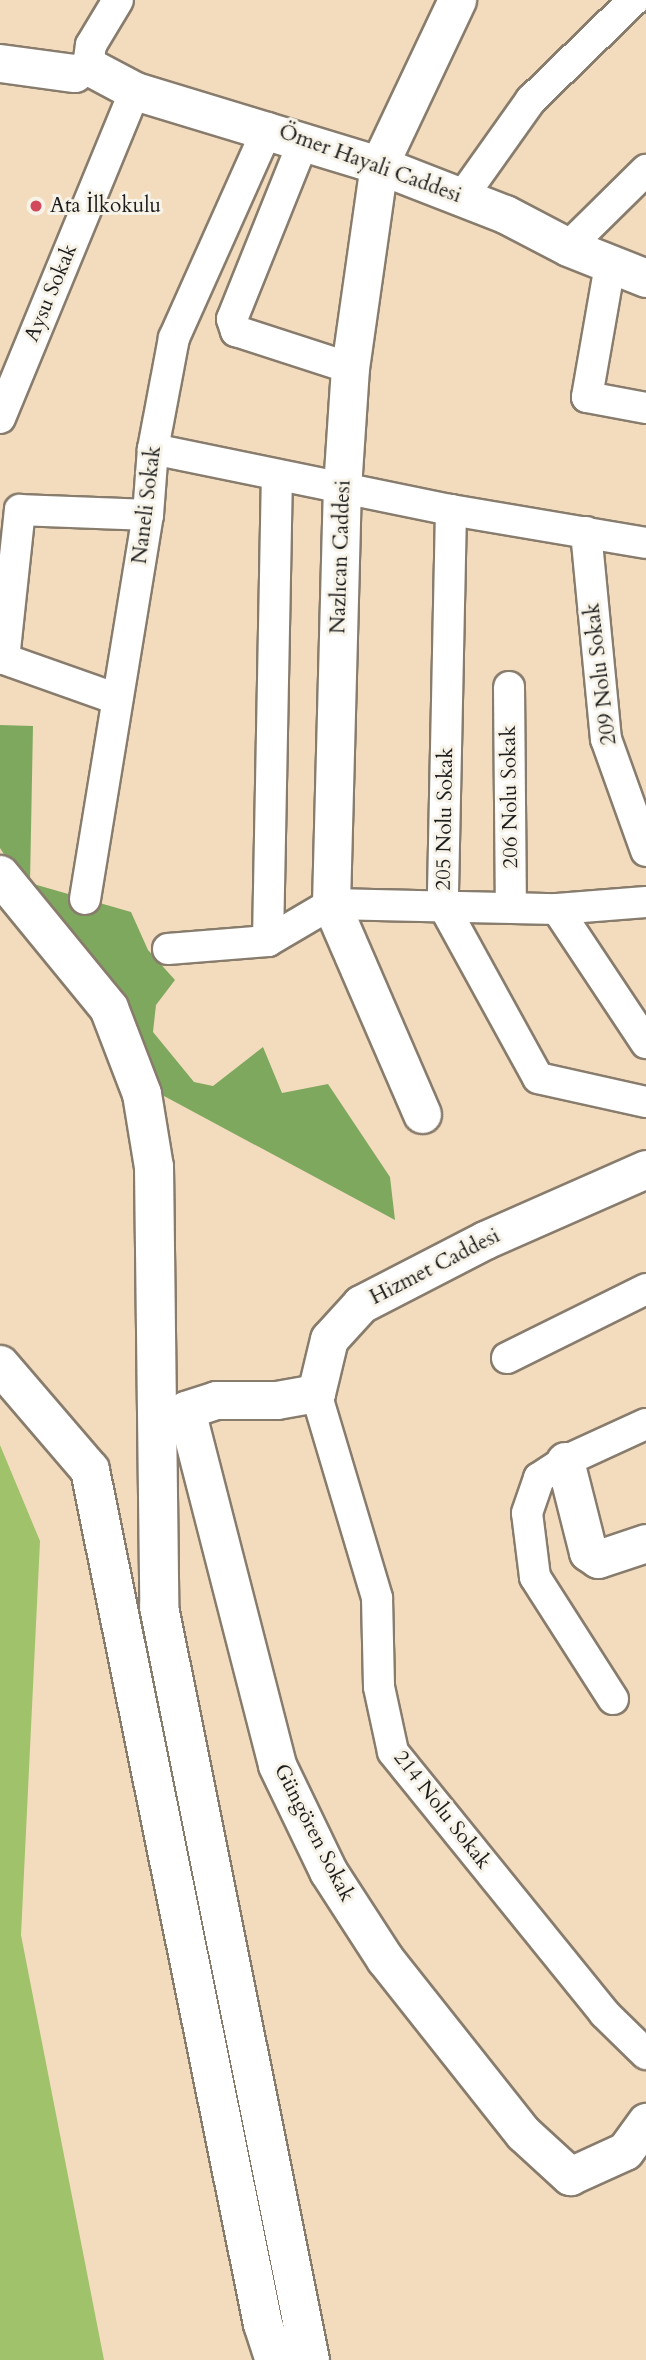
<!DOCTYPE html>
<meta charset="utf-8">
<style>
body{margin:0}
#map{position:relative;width:646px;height:2360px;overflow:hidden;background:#f3dcbe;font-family:Cardo,serif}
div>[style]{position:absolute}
.green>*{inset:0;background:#9fc26b}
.forest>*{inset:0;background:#7fa85f}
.roads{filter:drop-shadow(2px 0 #887c6d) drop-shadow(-2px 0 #887c6d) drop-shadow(0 2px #887c6d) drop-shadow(0 -2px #887c6d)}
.minor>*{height:30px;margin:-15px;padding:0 15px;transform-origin:15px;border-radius:15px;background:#fff}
.tertiary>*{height:37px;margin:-18.5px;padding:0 18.5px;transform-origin:18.5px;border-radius:18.5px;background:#fff}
.primary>*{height:38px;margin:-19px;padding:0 19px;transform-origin:19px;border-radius:19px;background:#fff}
.dots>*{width:19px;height:19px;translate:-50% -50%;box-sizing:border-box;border:4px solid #f7f3e8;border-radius:50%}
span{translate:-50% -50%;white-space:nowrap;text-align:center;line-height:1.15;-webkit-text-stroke:6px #f7f3e8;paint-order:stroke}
.street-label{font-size:21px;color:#1c1c1c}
.poi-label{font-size:21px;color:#1c1c1c}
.left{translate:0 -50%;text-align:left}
</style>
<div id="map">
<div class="green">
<div style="clip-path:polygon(0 1445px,40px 1541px,21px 1935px,104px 2360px,0 2360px)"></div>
</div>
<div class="forest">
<div style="clip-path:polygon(0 725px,33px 726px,30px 883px,131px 912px,148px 950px,175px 980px,156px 1005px,153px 1032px,194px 1082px,213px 1086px,263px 1047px,282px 1093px,328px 1084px,390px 1177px,395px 1220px,164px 1096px,119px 992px,22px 883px,0 848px)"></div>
</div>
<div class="roads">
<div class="minor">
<div style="left:88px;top:66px;width:21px;rotate:-82deg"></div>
<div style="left:91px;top:45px;width:52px;rotate:-59deg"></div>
<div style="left:304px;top:140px;width:193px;rotate:111.9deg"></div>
<div style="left:232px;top:319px;width:13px;rotate:72deg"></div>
<div style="left:236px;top:331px;width:120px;rotate:18deg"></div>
<div style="left:462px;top:197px;width:119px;rotate:-54.6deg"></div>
<div style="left:531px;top:100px;width:144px;rotate:-44.2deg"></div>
<div style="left:568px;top:247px;width:110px;rotate:-44.6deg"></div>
<div style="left:610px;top:265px;width:134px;rotate:99.9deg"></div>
<div style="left:587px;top:397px;width:60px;rotate:10.6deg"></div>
<div style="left:0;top:418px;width:354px;rotate:-67.6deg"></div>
<div style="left:153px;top:449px;width:304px;rotate:11.6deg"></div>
<div style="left:451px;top:510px;width:198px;rotate:9.6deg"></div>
<div style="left:451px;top:510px;width:395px;rotate:91.2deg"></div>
<div style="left:443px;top:905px;width:197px;rotate:61.2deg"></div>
<div style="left:538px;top:1078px;width:111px;rotate:12.5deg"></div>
<div style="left:586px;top:532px;width:208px;rotate:84.5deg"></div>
<div style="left:606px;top:739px;width:119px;rotate:70.3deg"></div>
<div style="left:509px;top:687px;width:220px;rotate:89.5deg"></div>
<div style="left:117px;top:699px;width:120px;rotate:-160.5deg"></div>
<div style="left:4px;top:659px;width:150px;rotate:-83.9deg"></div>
<div style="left:20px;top:510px;width:128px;rotate:2.2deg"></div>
<div style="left:85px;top:899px;width:389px;rotate:-80.7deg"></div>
<div style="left:148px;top:515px;width:66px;rotate:-85.7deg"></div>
<div style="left:153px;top:449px;width:113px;rotate:-79.3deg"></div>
<div style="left:174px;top:338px;width:230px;rotate:-65.9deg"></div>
<div style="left:557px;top:909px;width:161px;rotate:56.4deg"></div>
<div style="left:268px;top:941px;width:465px;rotate:-88.9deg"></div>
<div style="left:168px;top:949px;width:100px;rotate:-4.6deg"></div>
<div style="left:268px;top:941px;width:73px;rotate:-30.4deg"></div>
<div style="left:331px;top:904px;width:226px;rotate:1.3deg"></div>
<div style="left:557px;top:909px;width:89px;rotate:-4.5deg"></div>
<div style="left:507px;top:1358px;width:155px;rotate:-26.4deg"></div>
<div style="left:316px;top:1393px;width:214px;rotate:73.4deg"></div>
<div style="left:377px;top:1598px;width:89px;rotate:88.7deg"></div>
<div style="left:379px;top:1687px;width:66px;rotate:77.8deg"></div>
<div style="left:393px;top:1752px;width:336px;rotate:51deg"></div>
<div style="left:604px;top:2013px;width:59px;rotate:44.3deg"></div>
<div style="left:613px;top:1699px;width:145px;rotate:-122.6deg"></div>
<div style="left:535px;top:1577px;width:64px;rotate:-97.1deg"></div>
<div style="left:527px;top:1513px;width:37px;rotate:-71deg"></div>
<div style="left:539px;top:1478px;width:31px;rotate:-33deg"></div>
<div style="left:565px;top:1461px;width:89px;rotate:-24.6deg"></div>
</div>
<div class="tertiary">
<div style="left:0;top:63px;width:75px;rotate:7.7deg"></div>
<div style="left:88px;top:66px;width:53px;rotate:28deg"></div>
<div style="left:135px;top:91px;width:255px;rotate:16.9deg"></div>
<div style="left:379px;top:165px;width:135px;rotate:21.3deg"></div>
<div style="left:505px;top:214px;width:71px;rotate:27.6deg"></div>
<div style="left:568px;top:247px;width:84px;rotate:21.7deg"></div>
<div style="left:422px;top:1114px;width:229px;rotate:-113.4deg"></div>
<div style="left:331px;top:904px;width:416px;rotate:-88.5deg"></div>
<div style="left:342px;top:488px;width:120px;rotate:-86.2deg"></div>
<div style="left:350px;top:368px;width:205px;rotate:-81.9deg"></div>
<div style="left:379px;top:165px;width:183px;rotate:-64.7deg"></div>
<div style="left:646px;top:1169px;width:176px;rotate:156.2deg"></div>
<div style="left:485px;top:1240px;width:140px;rotate:152.7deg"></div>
<div style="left:361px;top:1304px;width:47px;rotate:132.4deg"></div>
<div style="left:329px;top:1339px;width:56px;rotate:103.5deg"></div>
<div style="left:316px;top:1393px;width:40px;rotate:170deg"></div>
<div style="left:277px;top:1400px;width:61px;rotate:180deg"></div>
<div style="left:216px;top:1400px;width:32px;rotate:162deg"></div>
<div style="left:186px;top:1410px;width:366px;rotate:75.6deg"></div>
<div style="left:277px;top:1765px;width:118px;rotate:64.3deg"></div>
<div style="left:328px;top:1871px;width:105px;rotate:57.1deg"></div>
<div style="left:385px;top:1959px;width:222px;rotate:51.6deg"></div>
<div style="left:523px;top:2133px;width:64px;rotate:42.5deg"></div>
<div style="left:570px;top:2176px;width:60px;rotate:-24.4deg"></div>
<div style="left:625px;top:2151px;width:36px;rotate:-54deg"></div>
<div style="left:565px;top:1461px;width:94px;rotate:75.8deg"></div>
<div style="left:588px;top:1552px;width:12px;rotate:35deg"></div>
<div style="left:598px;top:1559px;width:51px;rotate:-18.4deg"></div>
</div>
<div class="primary">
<div style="left:0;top:875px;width:172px;rotate:50.7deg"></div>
<div style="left:109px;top:1008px;width:92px;rotate:69deg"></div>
<div style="left:142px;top:1094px;width:74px;rotate:80.7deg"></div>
<div style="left:154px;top:1167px;width:440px;rotate:89.3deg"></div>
<div style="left:159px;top:1607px;width:768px;rotate:78.66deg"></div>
<div style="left:0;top:1365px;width:138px;rotate:49.4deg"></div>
<div style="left:90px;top:1470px;width:871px;rotate:78.55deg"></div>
<div style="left:263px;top:2324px;width:38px;rotate:72deg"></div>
</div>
</div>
<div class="dots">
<div style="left:36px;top:206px;background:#d1495b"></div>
</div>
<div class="street-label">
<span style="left:370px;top:164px;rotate:20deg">Ömer Hayali Caddesi</span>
<span style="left:51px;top:293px;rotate:-67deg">Aysu Sokak</span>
<span style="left:147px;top:505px;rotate:-83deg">Naneli Sokak</span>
<span style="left:341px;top:557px;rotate:-88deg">Nazlıcan Caddesi</span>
<span style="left:601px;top:674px;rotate:-97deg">209 Nolu Sokak</span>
<span style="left:510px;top:797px;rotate:-91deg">206 Nolu Sokak</span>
<span style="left:445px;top:819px;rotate:-89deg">205 Nolu Sokak</span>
<span style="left:435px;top:1267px;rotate:-27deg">Hizmet Caddesi</span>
<span style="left:442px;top:1810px;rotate:52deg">214 Nolu Sokak</span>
<span style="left:314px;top:1833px;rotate:63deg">Güngören Sokak</span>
</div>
<div class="poi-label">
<span class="left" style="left:50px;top:206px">Ata İlkokulu</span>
</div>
</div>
